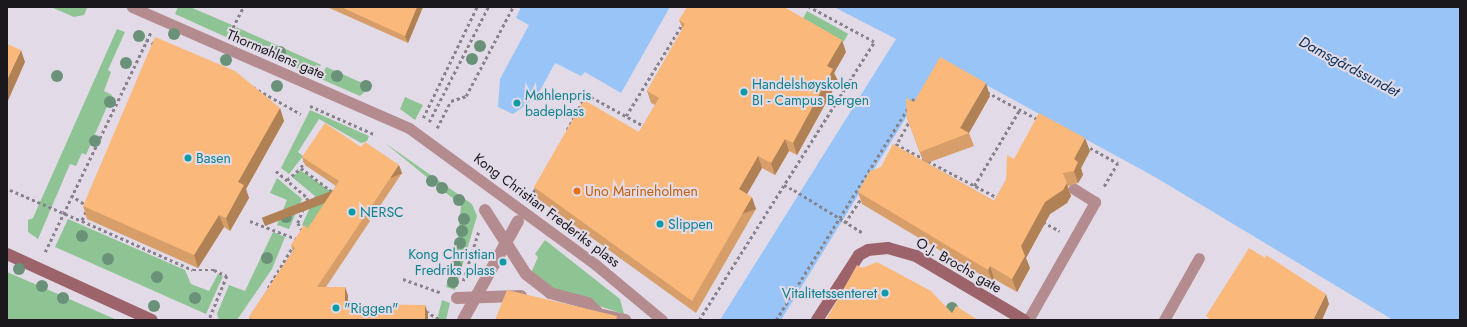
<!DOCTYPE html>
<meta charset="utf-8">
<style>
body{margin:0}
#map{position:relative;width:1467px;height:327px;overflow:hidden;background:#e2dbe7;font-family:Jost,sans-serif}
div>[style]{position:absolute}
.green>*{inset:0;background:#8ec494;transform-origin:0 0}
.water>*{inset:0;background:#98c4f8}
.path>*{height:2.5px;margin-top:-1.25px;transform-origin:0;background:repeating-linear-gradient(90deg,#88838b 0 3px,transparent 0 6px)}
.lane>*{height:11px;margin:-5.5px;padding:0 5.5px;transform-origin:5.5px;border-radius:5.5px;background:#b48c90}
.street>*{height:12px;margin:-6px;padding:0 6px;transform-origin:6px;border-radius:6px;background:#b48c90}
.secondary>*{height:12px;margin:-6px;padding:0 6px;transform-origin:6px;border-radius:6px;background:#9c636b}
.path-bridge>*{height:2.5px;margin-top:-1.25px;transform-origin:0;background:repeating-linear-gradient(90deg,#88838b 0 3px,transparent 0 6px)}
.trees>*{width:12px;height:12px;margin:-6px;border-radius:50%;background:#6a9279}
.wall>*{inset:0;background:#d79e69}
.shaded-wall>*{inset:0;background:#af8155;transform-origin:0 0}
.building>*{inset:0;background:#fab87a}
.dots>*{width:11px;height:11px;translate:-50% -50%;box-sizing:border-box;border:2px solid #e2dbe7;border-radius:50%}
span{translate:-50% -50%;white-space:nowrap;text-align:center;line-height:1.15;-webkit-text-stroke:4px #e2dbe7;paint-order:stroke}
.street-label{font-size:14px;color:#1a181c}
.culture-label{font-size:14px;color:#0d838f}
.left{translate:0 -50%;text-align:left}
.right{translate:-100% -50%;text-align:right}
.food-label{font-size:14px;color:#c56008}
.water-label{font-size:15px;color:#0d335c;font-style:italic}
.frame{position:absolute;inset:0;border:8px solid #1a181c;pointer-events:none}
</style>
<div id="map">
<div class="green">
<div style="clip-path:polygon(51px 7px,87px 7px,87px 8px,84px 15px,74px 17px)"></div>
<div style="clip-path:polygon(178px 7px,190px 7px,232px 25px,226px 37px,175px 14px)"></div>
<div style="left:807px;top:11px;width:47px;height:9px;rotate:29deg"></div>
<div style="left:236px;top:27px;width:93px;height:13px;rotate:24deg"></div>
<div style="clip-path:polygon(117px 29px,125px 32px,108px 70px,111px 72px,104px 91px,112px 95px,86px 155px,82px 153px,76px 166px,70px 164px,38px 239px,28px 232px,28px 220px,33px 218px)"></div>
<div style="clip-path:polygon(326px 67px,367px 85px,368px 89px,360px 96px,321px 79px)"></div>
<div style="clip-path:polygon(405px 97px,423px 105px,415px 120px,400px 109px)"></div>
<div style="clip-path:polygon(310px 110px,369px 136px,367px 141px,361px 143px,319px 119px,298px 152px,303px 156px,289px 174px,281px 168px)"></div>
<div style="clip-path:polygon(385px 143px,472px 204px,477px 216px,455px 290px,446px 287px,458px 238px,461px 205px)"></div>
<div style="clip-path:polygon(300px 170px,332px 192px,308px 229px,302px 225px,315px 196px,292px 177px)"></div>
<div style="clip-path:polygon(277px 178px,302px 199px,289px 229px,277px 225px,287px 200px,270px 193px)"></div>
<div style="clip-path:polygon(68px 219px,185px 270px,191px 284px,209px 291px,218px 274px,223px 276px,206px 314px,55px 247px)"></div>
<div style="clip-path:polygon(273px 232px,285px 237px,272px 269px,237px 320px,219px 320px,217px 314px,229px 285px,245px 291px)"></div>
<div style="clip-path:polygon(545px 240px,620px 299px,624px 314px,558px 293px,531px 273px,538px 257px,535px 254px)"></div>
<div style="clip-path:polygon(7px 272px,51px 291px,117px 320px,7px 320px)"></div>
<div style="clip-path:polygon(442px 300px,450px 303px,446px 320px,433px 320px,438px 316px)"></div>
</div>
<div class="water">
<div style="clip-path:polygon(521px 7px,670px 7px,621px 93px,585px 72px,581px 76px,555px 63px,536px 98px,513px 114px,498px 107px,500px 79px,529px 25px,516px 18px)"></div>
<div style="clip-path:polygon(834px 7px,1460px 7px,1460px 320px,1393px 320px,1155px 177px,944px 62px,915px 103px,781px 320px,720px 320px,896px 39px)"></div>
</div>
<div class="path">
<div style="left:230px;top:33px;width:29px;rotate:-63deg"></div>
<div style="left:146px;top:40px;width:10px;rotate:24deg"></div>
<div style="left:253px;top:87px;width:55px;rotate:29.4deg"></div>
<div style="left:987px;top:92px;width:59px;rotate:28.3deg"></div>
<div style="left:910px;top:103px;width:4px;rotate:-63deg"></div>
<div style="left:912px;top:99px;width:7px;rotate:27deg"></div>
<div style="left:310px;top:106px;width:70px;rotate:23.6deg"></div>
<div style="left:626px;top:116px;width:109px;rotate:-58.5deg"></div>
<div style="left:423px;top:118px;width:123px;rotate:-64.1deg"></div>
<div style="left:429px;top:122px;width:129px;rotate:-62.8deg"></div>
<div style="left:437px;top:128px;width:30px;rotate:-63deg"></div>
<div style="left:451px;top:101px;width:16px;rotate:-18deg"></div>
<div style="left:466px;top:96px;width:101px;rotate:-62.2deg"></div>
<div style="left:567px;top:130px;width:41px;rotate:-62.2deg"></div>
<div style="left:586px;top:94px;width:66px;rotate:28.9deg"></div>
<div style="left:896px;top:144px;width:32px;rotate:28deg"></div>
<div style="left:1085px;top:145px;width:38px;rotate:29deg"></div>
<div style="left:1118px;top:163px;width:30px;rotate:120deg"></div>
<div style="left:895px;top:147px;width:31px;rotate:-61deg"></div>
<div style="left:306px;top:160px;width:9px;rotate:122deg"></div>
<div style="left:301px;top:168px;width:41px;rotate:37.1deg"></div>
<div style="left:928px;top:161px;width:79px;rotate:27.9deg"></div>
<div style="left:276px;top:171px;width:42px;rotate:40.2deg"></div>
<div style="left:308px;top:198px;width:27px;rotate:112deg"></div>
<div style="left:298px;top:223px;width:8px;rotate:60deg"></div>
<div style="left:287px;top:180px;width:18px;rotate:-41deg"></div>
<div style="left:784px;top:185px;width:11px;rotate:27deg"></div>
<div style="left:10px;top:190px;width:78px;rotate:23.3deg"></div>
<div style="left:971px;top:191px;width:96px;rotate:-59.1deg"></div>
<div style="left:71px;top:195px;width:18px;rotate:34deg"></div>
<div style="left:530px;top:197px;width:11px;rotate:-56deg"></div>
<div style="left:86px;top:212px;width:10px;rotate:114deg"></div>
<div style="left:82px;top:221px;width:121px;rotate:23.8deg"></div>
<div style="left:193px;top:270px;width:21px"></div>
<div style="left:214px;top:270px;width:14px;rotate:25deg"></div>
<div style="left:227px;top:276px;width:48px;rotate:112.2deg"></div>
<div style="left:250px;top:221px;width:50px;rotate:21deg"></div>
<div style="left:844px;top:221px;width:22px;rotate:32deg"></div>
<div style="left:1043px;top:222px;width:19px;rotate:28deg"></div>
<div style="left:845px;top:223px;width:30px;rotate:-57deg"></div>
<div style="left:45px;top:252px;width:244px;rotate:-64.3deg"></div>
<div style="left:403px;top:279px;width:41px;rotate:19.7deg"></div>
<div style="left:463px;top:281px;width:53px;rotate:-72.6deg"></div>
<div style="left:268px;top:288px;width:49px;rotate:-59.2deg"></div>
<div style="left:426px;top:311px;width:17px;rotate:33deg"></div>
<div style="left:699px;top:320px;width:328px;rotate:-57.8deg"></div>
<div style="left:874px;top:42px;width:74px;rotate:-151.7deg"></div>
<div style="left:776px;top:320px;width:250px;rotate:-58.1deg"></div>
</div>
<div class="lane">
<div style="left:132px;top:7px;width:302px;rotate:23.6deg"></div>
<div style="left:409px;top:128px;width:232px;rotate:36.2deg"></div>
<div style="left:596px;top:265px;width:86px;rotate:39.8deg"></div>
<div style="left:1028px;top:320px;width:136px;rotate:-60.4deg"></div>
<div style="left:1095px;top:202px;width:25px;rotate:-148deg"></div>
<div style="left:1164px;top:320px;width:71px;rotate:-60.6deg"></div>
</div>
<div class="street">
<div style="left:485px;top:210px;width:76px;rotate:57.4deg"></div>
<div style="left:526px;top:274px;width:31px;rotate:38deg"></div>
<div style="left:550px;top:293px;width:39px;rotate:15deg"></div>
<div style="left:588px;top:303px;width:16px;rotate:45deg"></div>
<div style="left:457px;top:298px;width:64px;rotate:-1.8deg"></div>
<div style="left:603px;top:315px;width:23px;rotate:13deg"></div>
<div style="left:463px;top:320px;width:113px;rotate:-60.9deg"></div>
</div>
<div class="secondary">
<div style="left:7px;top:254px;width:159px;rotate:24.5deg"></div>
<div style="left:817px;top:320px;width:77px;rotate:-57.1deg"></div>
<div style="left:859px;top:255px;width:10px;rotate:-29deg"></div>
<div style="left:868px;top:250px;width:20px;rotate:-6deg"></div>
<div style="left:888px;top:248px;width:29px;rotate:16deg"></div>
<div style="left:916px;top:256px;width:126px;rotate:30.7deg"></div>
</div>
<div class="path-bridge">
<div style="left:794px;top:190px;width:59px;rotate:31.8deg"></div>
</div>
<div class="trees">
<div style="left:174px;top:34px"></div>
<div style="left:139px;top:36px"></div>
<div style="left:480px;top:46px"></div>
<div style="left:280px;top:52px"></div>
<div style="left:472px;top:59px"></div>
<div style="left:226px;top:60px"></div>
<div style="left:126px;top:63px"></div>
<div style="left:57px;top:76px"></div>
<div style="left:337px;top:76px"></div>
<div style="left:277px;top:86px"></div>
<div style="left:366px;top:86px"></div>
<div style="left:110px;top:102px"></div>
<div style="left:95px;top:141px"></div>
<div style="left:432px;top:181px"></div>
<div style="left:442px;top:188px"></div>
<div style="left:459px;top:200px"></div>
<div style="left:286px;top:217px"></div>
<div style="left:464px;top:219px"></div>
<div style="left:462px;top:231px"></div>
<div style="left:82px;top:236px"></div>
<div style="left:460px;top:243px"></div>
<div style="left:267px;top:258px"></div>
<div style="left:108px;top:259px"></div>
<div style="left:456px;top:266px"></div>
<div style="left:19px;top:269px"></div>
<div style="left:157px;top:277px"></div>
<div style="left:453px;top:282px"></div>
<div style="left:42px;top:286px"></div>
<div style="left:63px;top:298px"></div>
<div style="left:195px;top:298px"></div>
<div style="left:154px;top:306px"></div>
<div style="left:952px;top:308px"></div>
</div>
<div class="wall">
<div style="clip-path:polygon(327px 7px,423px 7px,408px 43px)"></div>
<div style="clip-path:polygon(679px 20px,846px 52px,834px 73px,838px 81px,797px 155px,789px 151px,775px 175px,762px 168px,747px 194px,756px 209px,696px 313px,538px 199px,534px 187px,639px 132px,655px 105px,651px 103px,647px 91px,683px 29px)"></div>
<div style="clip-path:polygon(990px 96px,969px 133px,974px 146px,927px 163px,994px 201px,1006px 180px,1014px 159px,1090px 151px,1081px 168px,1083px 175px,1078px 183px,1068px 186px,1071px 196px,1067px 203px,1050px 214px,1026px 258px,1030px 268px,1017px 292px,994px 279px,993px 282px,862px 204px,858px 192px,923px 161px,907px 118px)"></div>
<div style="clip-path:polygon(280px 108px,284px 121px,246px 189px,249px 198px,230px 231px,224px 227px,198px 268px,87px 219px,83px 206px)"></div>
<div style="clip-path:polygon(361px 147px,402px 173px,326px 287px,345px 287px,348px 296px,348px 304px,428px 313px,428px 320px,250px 320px,249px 317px,293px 251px,291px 245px,308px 228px,336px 186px,305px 165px,302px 157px)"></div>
</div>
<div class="shaded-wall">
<div style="clip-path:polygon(417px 7px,423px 7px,408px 43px,405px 36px)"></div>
<div style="clip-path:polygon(842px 40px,846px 52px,834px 73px,838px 81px,797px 155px,793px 143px,827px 66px)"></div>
<div style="clip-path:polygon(21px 50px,25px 62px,7px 103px,7px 80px)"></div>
<div style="clip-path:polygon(986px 83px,990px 96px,969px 133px,960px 128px)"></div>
<div style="clip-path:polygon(280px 108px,284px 121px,246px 189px,249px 198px,230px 231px,226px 218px,238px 182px)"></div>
<div style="clip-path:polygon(1085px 138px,1090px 151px,1081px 168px,1083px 175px,1078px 183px,1074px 171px,1074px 159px)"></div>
<div style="clip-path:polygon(785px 139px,789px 151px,775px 175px,771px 163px)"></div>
<div style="clip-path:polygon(758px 156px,762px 168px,743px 201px,739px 189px)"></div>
<div style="left:399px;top:165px;width:9px;height:147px;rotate:69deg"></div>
<div style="clip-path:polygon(1063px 173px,1071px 196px,1067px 203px,1050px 214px,1026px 258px,1030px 268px,1017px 292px,1012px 279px,1021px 246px,1045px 202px)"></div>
<div style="left:752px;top:197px;width:13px;height:120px;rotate:72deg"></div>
<div style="clip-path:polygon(219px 215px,224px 227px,198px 268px,194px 255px)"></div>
<div style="clip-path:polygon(990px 266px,994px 279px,993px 282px,988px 270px)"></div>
<div style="clip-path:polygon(345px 287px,348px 296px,348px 313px,345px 304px)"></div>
<div style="clip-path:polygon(1326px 294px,1329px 304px,1322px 320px,1313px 320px)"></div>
<div style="clip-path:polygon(425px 305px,428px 313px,428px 320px,425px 320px)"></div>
</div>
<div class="building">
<div style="clip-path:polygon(341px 7px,417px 7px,405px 36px)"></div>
<div style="clip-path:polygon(687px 7px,784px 7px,842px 40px,827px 66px,833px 69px,793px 143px,785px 139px,771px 163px,758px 156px,739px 189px,752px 197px,692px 301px,534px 187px,584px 100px,639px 132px,659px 98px,647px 91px,685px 24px,679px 20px)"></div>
<div style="clip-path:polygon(155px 37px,235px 71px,280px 108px,238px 182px,244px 185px,226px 218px,219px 215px,194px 255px,83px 206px)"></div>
<div style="clip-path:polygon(7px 44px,21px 50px,7px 80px)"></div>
<div style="clip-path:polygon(940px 57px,986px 83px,960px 128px,969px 133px,920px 152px,907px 118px,906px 98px,914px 102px)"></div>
<div style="clip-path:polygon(1039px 113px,1085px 138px,1074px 159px,1078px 162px,1074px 171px,1063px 173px,1067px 183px,1063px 190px,1045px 202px,1021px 246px,1025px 256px,1012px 279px,990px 266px,988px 270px,858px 192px,870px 171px,881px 167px,893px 144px,994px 201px,1006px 180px,1007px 155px,1014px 159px)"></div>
<div style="clip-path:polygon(325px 123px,361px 147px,365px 142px,399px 165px,317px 287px,345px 287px,345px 304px,425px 305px,425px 320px,254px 320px,249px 317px,295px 248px,291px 245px,304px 225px,308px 228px,339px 181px,302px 157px)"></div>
<div style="clip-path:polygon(1249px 248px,1265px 258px,1266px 255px,1326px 294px,1313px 320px,1208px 320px,1209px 318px,1206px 316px)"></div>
<div style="clip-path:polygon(877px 262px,931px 291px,952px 313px,956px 306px,978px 320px,826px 320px,857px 265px,862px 268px)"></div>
<div style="clip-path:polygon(507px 290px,617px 316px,616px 320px,495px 320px)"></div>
</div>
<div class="dots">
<div style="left:744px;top:92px;background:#0f9aa8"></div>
<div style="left:517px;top:103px;background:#0f9aa8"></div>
<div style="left:188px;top:158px;background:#0f9aa8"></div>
<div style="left:577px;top:191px;background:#e8710a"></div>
<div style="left:352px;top:212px;background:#0f9aa8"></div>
<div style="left:660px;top:224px;background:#0f9aa8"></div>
<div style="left:503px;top:262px;background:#0f9aa8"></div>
<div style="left:885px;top:293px;background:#0f9aa8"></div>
<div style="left:336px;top:308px;background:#0f9aa8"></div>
</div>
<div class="street-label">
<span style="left:276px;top:54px;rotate:23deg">Thormøhlens gate</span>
<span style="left:547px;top:210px;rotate:37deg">Kong Christian Frederiks plass</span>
<span style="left:959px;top:265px;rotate:30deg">O.J. Brochs gate</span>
</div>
<div class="culture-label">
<span class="left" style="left:752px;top:92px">Handelshøyskolen<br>BI - Campus Bergen</span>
<span class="left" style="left:525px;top:103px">Møhlenpris<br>badeplass</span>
<span class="left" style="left:196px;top:158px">Basen</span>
<span class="left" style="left:360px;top:212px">NERSC</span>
<span class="left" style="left:668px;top:224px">Slippen</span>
<span class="right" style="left:495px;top:262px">Kong Christian<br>Fredriks plass</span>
<span class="right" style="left:877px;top:293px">Vitalitetssenteret</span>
<span class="left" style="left:344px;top:308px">"Riggen"</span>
</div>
<div class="food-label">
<span class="left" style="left:585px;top:191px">Uno Marineholmen</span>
</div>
<div class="water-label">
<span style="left:1349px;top:67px;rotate:28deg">Damsgårdssundet</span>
</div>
<div class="frame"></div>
</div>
